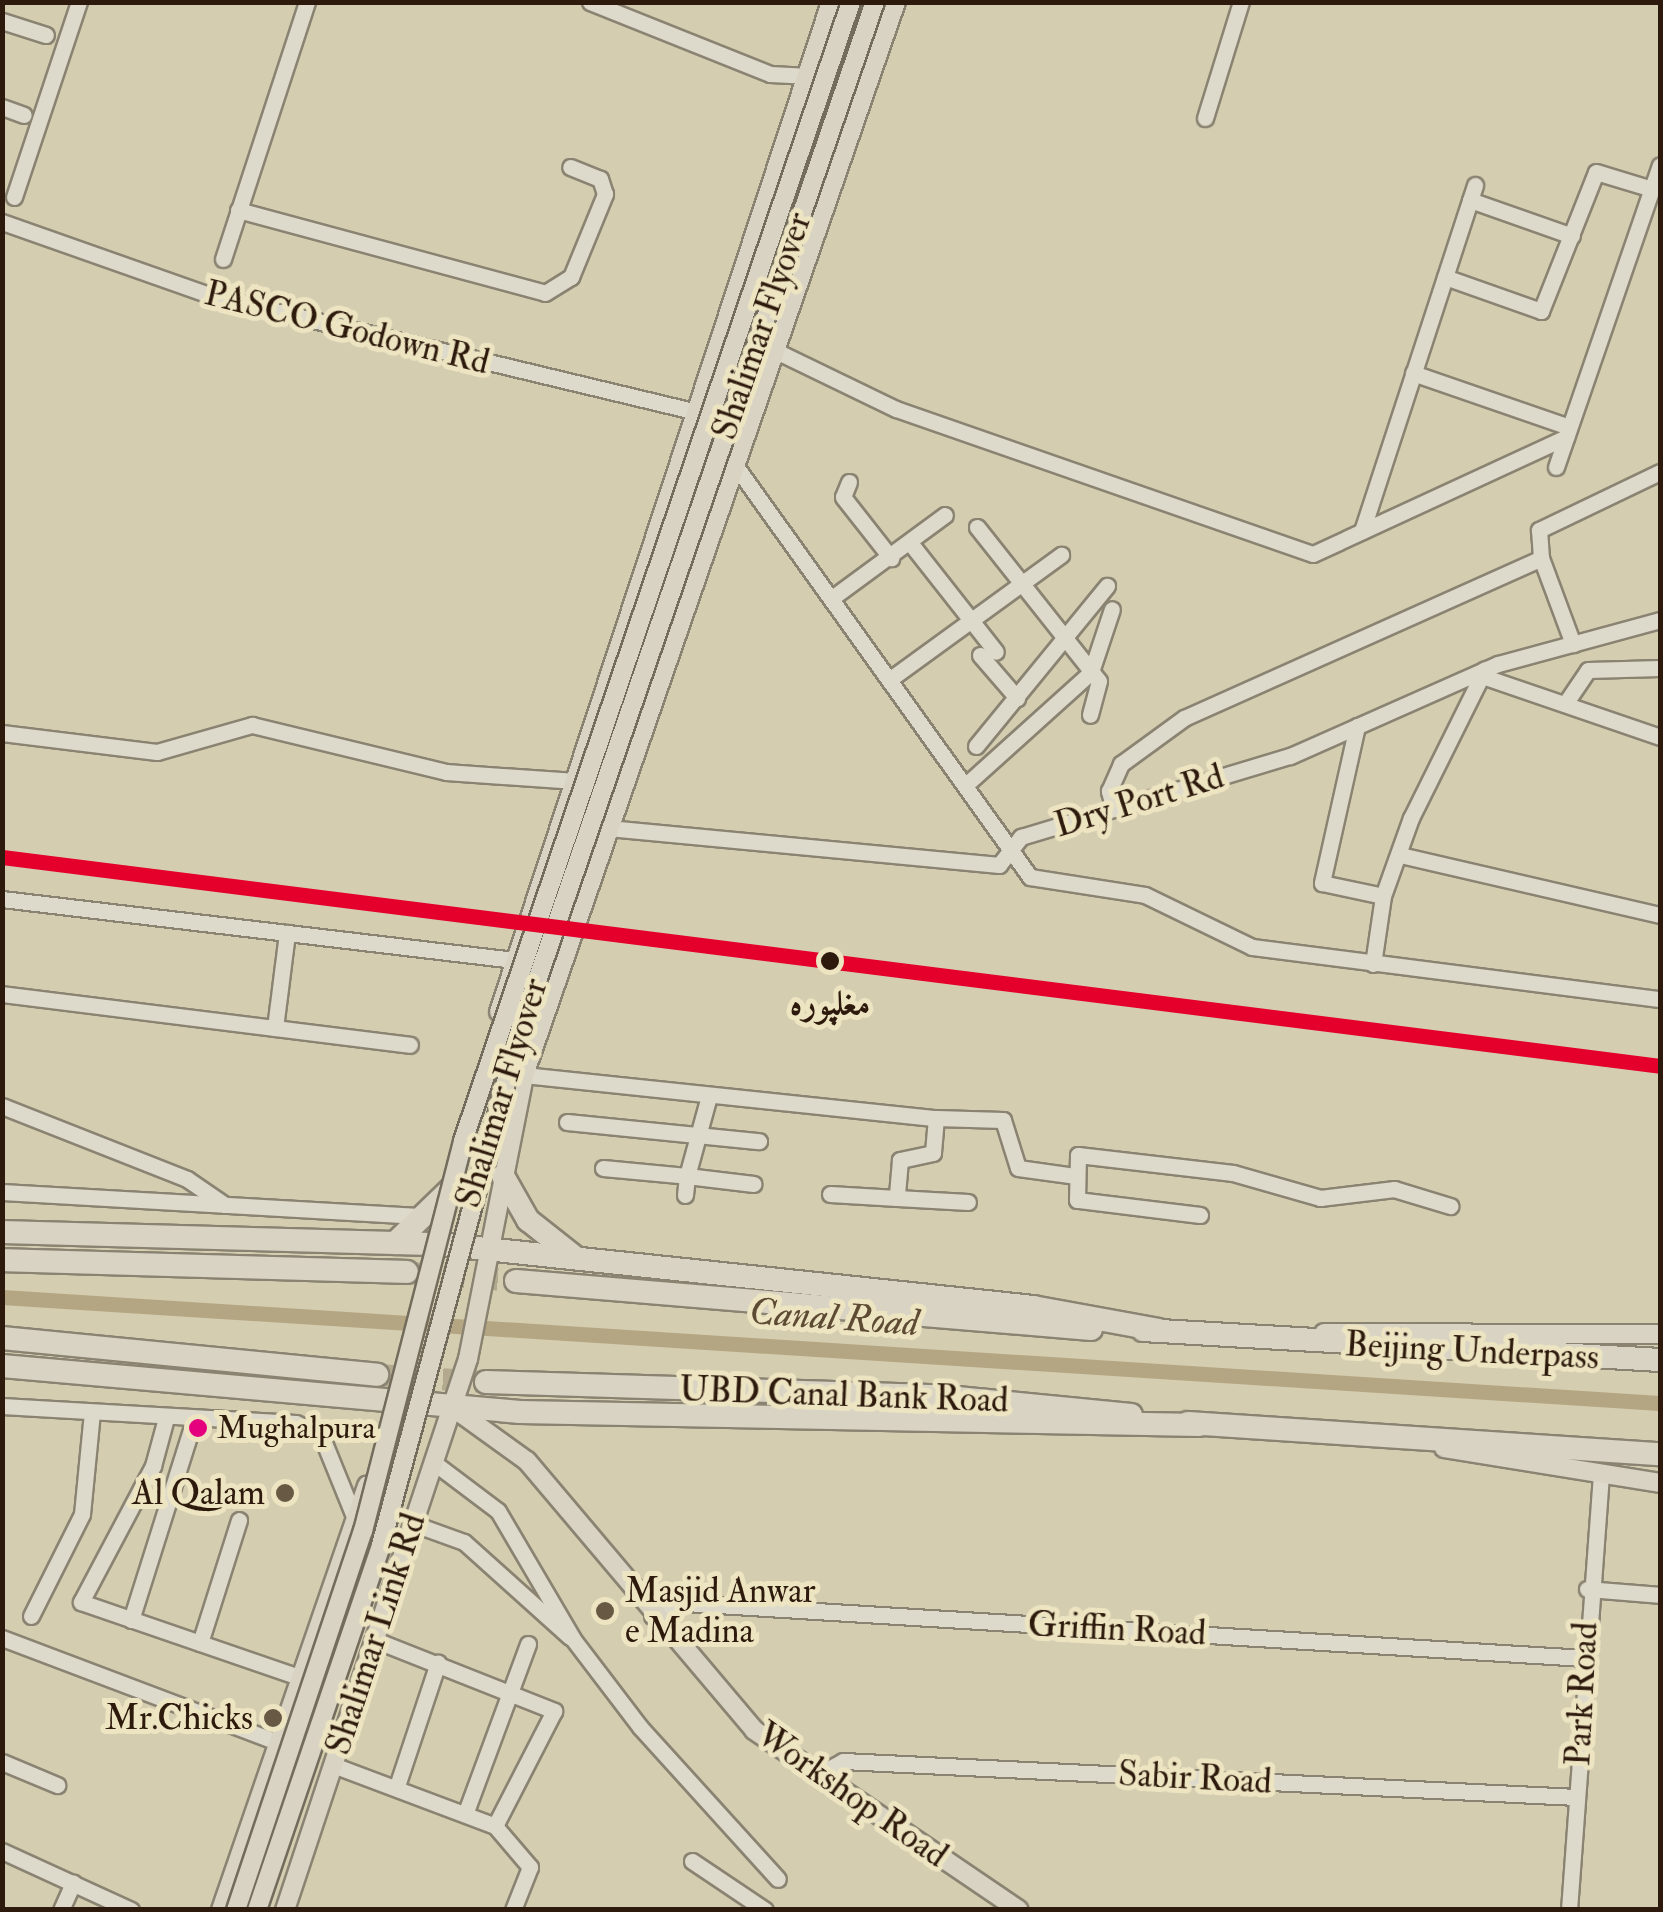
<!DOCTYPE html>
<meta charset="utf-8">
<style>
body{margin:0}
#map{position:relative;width:1663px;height:1912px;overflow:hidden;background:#d5cdb0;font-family:"IM FELL Double Pica",Amiri,serif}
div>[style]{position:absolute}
.canal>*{height:15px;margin:-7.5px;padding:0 7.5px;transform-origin:7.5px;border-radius:7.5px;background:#b4a682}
.highway-tunnel>*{height:22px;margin-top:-11px;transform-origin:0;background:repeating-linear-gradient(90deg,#b3a98f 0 22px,transparent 0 33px)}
.roads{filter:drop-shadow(2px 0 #8a8372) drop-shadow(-2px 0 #8a8372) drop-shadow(0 2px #8a8372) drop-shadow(0 -2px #8a8372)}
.minor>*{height:15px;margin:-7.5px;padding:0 7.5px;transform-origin:7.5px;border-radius:7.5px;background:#dedacb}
.major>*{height:18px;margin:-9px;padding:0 9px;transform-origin:9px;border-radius:9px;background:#d8d3c3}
.highway>*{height:22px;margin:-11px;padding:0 11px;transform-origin:11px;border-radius:11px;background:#d8d3c3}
.bridges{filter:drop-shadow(2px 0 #736c5c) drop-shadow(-2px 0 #736c5c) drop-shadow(0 2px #736c5c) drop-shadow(0 -2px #736c5c)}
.major-bridge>*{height:18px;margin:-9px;padding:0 9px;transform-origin:9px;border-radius:9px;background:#d8d3c3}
.rail-1>*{height:15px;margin:-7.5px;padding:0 7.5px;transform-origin:7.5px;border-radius:7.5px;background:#e4002b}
.dots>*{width:28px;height:28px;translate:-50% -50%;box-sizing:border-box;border:5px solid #ede4c2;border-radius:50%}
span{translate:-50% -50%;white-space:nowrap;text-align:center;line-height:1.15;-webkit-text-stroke:10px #ede4c2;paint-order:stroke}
.bus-label{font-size:32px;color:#2d1a0c}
.left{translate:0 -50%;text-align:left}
.street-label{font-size:35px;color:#2d1a0c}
.stop-label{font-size:35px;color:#2d1a0c;font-weight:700}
.poi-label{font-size:35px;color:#2d1a0c}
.right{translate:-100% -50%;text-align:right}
.water-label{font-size:38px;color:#5d4b33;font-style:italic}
.frame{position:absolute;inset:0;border:5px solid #2d1a0c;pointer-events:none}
</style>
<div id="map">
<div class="canal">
<div style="left:2px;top:1297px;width:1661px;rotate:3.66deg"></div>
</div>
<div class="highway-tunnel">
<div style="left:410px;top:1273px;width:106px;rotate:4.3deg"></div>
<div style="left:377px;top:1375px;width:109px;rotate:3.7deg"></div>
</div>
<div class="roads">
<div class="minor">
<div style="left:590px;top:2px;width:194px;rotate:21.8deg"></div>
<div style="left:770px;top:74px;width:35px;rotate:3deg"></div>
<div style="left:2px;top:21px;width:46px;rotate:17.7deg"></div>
<div style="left:2px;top:107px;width:23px;rotate:20deg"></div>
<div style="left:1205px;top:118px;width:121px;rotate:-72.8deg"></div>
<div style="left:14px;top:197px;width:206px;rotate:-71.6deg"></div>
<div style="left:1470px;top:200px;width:108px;rotate:19.4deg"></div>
<div style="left:238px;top:210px;width:318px;rotate:15.1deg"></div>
<div style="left:545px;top:293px;width:31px;rotate:-32deg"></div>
<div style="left:571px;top:277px;width:90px;rotate:-67.7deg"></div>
<div style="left:605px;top:194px;width:16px;rotate:-108deg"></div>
<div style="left:600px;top:179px;width:32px;rotate:-158deg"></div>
<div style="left:2px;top:222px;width:219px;rotate:19.4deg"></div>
<div style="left:209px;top:295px;width:502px;rotate:13.48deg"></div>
<div style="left:697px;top:412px;width:572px;rotate:54.39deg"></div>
<div style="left:1030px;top:877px;width:116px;rotate:8.9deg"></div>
<div style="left:1145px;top:895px;width:119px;rotate:25.9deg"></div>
<div style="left:1252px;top:947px;width:411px;rotate:7.3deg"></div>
<div style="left:223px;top:259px;width:270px;rotate:-71.9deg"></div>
<div style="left:1445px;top:277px;width:102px;rotate:19.5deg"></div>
<div style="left:1541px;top:311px;width:149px;rotate:-68.4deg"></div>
<div style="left:1596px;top:172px;width:59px;rotate:16.9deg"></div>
<div style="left:776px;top:351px;width:133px;rotate:25.8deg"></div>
<div style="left:896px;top:409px;width:441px;rotate:19.2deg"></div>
<div style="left:1313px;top:554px;width:279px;rotate:-24.8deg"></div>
<div style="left:1413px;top:373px;width:165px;rotate:19.1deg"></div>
<div style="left:1556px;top:467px;width:319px;rotate:-71deg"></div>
<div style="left:849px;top:482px;width:16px;rotate:112deg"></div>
<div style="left:843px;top:497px;width:78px;rotate:51.8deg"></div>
<div style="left:977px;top:527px;width:196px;rotate:51.6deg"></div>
<div style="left:1099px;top:681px;width:35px;rotate:105deg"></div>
<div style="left:1362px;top:531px;width:364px;rotate:-71.9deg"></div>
<div style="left:911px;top:544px;width:137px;rotate:51.8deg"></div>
<div style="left:1541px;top:558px;width:92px;rotate:69.6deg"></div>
<div style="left:836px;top:595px;width:135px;rotate:-36.3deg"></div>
<div style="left:980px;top:655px;width:57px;rotate:49.3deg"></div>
<div style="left:1482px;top:676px;width:188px;rotate:18.9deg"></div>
<div style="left:893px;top:677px;width:208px;rotate:-36deg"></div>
<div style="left:1565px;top:704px;width:41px;rotate:-55.9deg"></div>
<div style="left:1588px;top:670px;width:72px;rotate:-1.6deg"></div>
<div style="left:1357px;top:726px;width:161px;rotate:102.6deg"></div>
<div style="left:1322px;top:883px;width:62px;rotate:12deg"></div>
<div style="left:2px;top:733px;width:156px;rotate:7deg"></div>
<div style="left:157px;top:752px;width:99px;rotate:-15.9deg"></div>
<div style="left:252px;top:725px;width:200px;rotate:13.6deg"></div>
<div style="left:446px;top:772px;width:130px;rotate:4deg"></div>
<div style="left:976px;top:746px;width:207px;rotate:-50.7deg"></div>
<div style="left:969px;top:782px;width:164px;rotate:-42deg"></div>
<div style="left:1091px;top:672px;width:66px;rotate:-71.6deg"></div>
<div style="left:1114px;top:809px;width:19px;rotate:-106deg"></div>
<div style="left:1109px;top:791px;width:30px;rotate:-66deg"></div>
<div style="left:1121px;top:764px;width:78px;rotate:-36.1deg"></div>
<div style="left:1184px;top:718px;width:391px;rotate:-24.1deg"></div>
<div style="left:1541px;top:558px;width:28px;rotate:-94deg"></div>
<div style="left:1539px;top:530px;width:134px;rotate:-25.6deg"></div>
<div style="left:608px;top:828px;width:393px;rotate:5.4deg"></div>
<div style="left:999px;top:865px;width:36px;rotate:-52deg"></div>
<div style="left:1021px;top:837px;width:281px;rotate:-16.8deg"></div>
<div style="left:1290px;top:756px;width:227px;rotate:-23.9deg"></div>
<div style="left:1498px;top:664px;width:168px;rotate:-15.2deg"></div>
<div style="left:1400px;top:855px;width:267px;rotate:13deg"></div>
<div style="left:2px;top:899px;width:516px;rotate:6.79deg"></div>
<div style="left:1373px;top:964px;width:69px;rotate:-81.6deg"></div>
<div style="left:1383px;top:896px;width:83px;rotate:-70.3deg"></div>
<div style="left:1411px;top:818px;width:166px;rotate:-63.6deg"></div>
<div style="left:2px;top:994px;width:411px;rotate:7.1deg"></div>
<div style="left:275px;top:1028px;width:96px;rotate:-82.8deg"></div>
<div style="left:524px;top:1075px;width:414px;rotate:6deg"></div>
<div style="left:936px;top:1118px;width:35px;rotate:95deg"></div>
<div style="left:933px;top:1153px;width:34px;rotate:168deg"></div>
<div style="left:900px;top:1160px;width:38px;rotate:95deg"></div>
<div style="left:897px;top:1198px;width:71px;rotate:3.2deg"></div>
<div style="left:2px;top:1106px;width:199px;rotate:21.5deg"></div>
<div style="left:187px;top:1179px;width:46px;rotate:34.4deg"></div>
<div style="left:936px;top:1118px;width:67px;rotate:1.7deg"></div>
<div style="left:1003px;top:1120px;width:50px;rotate:72.6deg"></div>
<div style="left:1018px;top:1168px;width:59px;rotate:7.9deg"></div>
<div style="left:567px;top:1122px;width:193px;rotate:5.7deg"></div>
<div style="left:603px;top:1168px;width:84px;rotate:5.4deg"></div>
<div style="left:687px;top:1176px;width:79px;rotate:-74.6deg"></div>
<div style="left:2px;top:1192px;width:422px;rotate:3.3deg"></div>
<div style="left:830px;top:1194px;width:67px;rotate:3.4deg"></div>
<div style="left:685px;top:1195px;width:19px;rotate:-84deg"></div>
<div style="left:687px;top:1176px;width:67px;rotate:6.8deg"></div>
<div style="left:1200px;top:1215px;width:124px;rotate:-173deg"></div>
<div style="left:1077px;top:1200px;width:45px;rotate:-88.7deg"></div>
<div style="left:1078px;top:1155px;width:156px;rotate:6.6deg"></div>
<div style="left:1233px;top:1173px;width:91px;rotate:16deg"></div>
<div style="left:1320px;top:1198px;width:75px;rotate:-6.9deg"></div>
<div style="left:1394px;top:1189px;width:59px;rotate:16.9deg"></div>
<div style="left:2px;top:1406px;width:294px;rotate:3.3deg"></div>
<div style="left:296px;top:1423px;width:28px;rotate:26deg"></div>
<div style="left:321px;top:1435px;width:93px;rotate:67.9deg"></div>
<div style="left:166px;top:1418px;width:50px;rotate:105.2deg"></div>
<div style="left:153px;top:1466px;width:154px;rotate:117.9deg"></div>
<div style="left:81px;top:1602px;width:231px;rotate:19deg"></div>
<div style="left:433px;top:1462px;width:81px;rotate:37deg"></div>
<div style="left:498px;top:1511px;width:148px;rotate:59.6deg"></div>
<div style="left:573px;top:1639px;width:111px;rotate:52.7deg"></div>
<div style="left:640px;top:1727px;width:205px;rotate:47.8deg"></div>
<div style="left:414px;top:1524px;width:53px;rotate:19.8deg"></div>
<div style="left:464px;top:1542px;width:142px;rotate:41.9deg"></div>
<div style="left:1587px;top:1589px;width:73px;rotate:4.7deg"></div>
<div style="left:31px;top:1616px;width:114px;rotate:-63.4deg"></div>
<div style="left:82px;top:1514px;width:102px;rotate:-84.4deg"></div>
<div style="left:652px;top:1616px;width:35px;rotate:-22deg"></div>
<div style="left:685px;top:1603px;width:902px;rotate:3.5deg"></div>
<div style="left:131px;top:1620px;width:210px;rotate:-72.5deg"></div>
<div style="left:2px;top:1638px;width:294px;rotate:20.7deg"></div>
<div style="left:375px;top:1640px;width:193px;rotate:21.6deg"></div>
<div style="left:554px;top:1711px;width:129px;rotate:117.2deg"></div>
<div style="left:200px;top:1643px;width:129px;rotate:-72.4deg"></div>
<div style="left:2px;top:1762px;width:60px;rotate:22.7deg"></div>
<div style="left:333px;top:1765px;width:173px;rotate:20.6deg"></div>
<div style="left:495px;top:1826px;width:54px;rotate:49.5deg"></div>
<div style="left:530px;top:1867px;width:46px;rotate:111.6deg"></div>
<div style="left:817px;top:1775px;width:30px;rotate:-28deg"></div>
<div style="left:843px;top:1761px;width:734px;rotate:2.81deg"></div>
<div style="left:397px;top:1786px;width:130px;rotate:-71.6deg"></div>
<div style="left:467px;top:1809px;width:176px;rotate:-69.7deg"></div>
<div style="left:2px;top:1851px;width:142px;rotate:24.6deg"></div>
<div style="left:692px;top:1861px;width:88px;rotate:33.9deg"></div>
<div style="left:61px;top:1910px;width:30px;rotate:-66deg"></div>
<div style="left:1569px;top:1910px;width:432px;rotate:-85.8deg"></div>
</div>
<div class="major">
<div style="left:499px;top:1012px;width:1063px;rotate:-71.8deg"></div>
<div style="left:1324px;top:1333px;width:336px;rotate:0.2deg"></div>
<div style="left:452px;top:1407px;width:92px;rotate:35.8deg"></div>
<div style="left:527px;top:1461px;width:352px;rotate:49.8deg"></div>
<div style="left:754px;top:1730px;width:320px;rotate:34.2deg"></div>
<div style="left:1444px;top:1448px;width:219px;rotate:9.2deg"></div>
<div style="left:221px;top:1910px;width:449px;rotate:-71deg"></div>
<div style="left:285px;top:1910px;width:581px;rotate:-71.63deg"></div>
<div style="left:468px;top:1359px;width:289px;rotate:-78.8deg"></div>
<div style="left:524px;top:1075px;width:1136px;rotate:-70.88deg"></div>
</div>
<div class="highway">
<div style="left:503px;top:1176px;width:51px;rotate:60.4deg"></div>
<div style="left:528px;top:1220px;width:61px;rotate:38.4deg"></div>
<div style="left:2px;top:1232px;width:437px;rotate:1.6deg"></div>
<div style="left:439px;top:1244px;width:597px;rotate:6.05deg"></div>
<div style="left:1033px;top:1307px;width:127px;rotate:10.4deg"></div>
<div style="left:395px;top:1243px;width:82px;rotate:-44deg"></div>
<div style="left:2px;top:1260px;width:405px;rotate:1.7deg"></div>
<div style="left:516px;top:1281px;width:577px;rotate:4.77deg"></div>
<div style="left:1143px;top:1330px;width:518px;rotate:3.32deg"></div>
<div style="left:2px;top:1338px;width:377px;rotate:5.6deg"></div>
<div style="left:2px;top:1366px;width:520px;rotate:5.07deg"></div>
<div style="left:520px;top:1412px;width:680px;rotate:1.1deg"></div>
<div style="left:486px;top:1382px;width:452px;rotate:1.8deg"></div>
<div style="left:938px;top:1396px;width:194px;rotate:5.6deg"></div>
<div style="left:1188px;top:1423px;width:473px;rotate:3.8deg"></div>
</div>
</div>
<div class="bridges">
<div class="major-bridge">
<div style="left:236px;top:1910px;width:400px;rotate:-71.5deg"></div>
<div style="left:363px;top:1531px;width:403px;rotate:-75.6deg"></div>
<div style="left:463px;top:1141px;width:1203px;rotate:-71.19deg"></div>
<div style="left:257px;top:1910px;width:385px;rotate:-71.2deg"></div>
<div style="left:381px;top:1545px;width:537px;rotate:-74.88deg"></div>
<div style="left:521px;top:1027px;width:1084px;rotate:-70.95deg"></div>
</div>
</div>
<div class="rail-1">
<div style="left:2px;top:857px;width:1671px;rotate:7.18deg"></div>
</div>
<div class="dots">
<div style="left:830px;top:961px;background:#2d1a0c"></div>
<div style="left:198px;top:1428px;background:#e5007d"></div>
<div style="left:285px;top:1493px;background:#685945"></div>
<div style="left:605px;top:1611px;background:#685945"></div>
<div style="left:273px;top:1718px;background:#685945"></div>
</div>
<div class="bus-label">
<span class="left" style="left:217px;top:1428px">Mughalpura</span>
</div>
<div class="street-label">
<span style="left:762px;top:326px;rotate:-71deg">Shalimar Flyover</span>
<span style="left:347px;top:328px;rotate:14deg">PASCO Godown Rd</span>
<span style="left:1139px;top:801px;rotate:-17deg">Dry Port Rd</span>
<span style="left:502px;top:1093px;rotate:-73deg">Shalimar Flyover</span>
<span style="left:1472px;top:1351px;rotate:3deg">Beijing Underpass</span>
<span style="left:844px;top:1395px;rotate:2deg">UBD Canal Bank Road</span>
<span style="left:1117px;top:1629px;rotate:3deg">Griffin Road</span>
<span style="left:376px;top:1634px;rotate:-72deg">Shalimar Link Rd</span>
<span style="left:1582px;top:1694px;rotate:-87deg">Park Road</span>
<span style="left:1195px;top:1778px;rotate:3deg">Sabir Road</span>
<span style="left:852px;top:1795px;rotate:35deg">Workshop Road</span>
</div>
<div class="stop-label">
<span style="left:830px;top:1003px">مغلپورہ</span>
</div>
<div class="poi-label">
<span class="right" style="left:265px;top:1493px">Al Qalam</span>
<span class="left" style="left:625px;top:1611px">Masjid Anwar<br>e Madina</span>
<span class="right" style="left:253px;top:1718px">Mr.Chicks</span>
</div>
<div class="water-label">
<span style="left:834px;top:1318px;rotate:4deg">Canal Road</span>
</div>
<div class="frame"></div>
</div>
